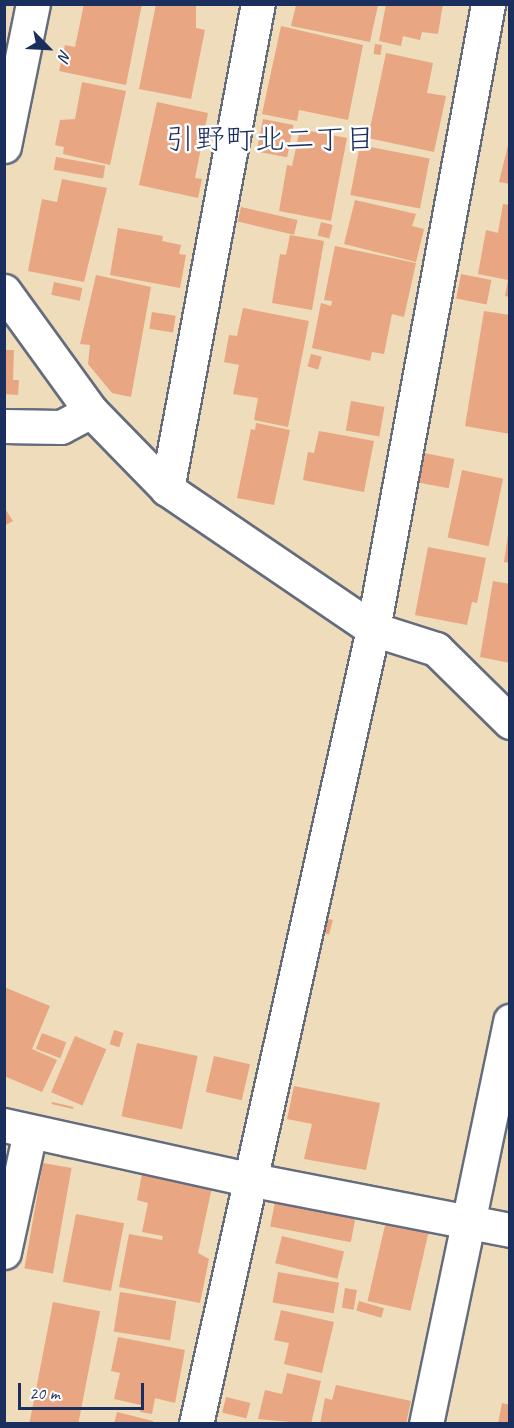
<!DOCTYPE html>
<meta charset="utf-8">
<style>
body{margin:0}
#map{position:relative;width:514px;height:1428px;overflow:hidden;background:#eedcba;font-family:Caveat,"Klee One",sans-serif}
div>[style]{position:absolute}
.building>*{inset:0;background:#e9a682;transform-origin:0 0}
.roads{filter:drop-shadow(2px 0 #656c7e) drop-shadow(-2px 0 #656c7e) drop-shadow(0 2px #656c7e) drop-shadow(0 -2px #656c7e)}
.street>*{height:33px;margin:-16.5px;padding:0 16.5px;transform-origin:16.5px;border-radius:16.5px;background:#fff}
span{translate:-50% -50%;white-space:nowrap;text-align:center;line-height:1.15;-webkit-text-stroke:5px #fff;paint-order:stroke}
.neighbourhood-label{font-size:30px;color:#1b2f5e}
.frame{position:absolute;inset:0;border:6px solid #1b2f5e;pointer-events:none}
.north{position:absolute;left:18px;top:18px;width:60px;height:60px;-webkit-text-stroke:4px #fff;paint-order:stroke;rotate:114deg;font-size:16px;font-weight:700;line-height:24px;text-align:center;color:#1b2f5e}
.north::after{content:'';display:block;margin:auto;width:21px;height:27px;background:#1b2f5e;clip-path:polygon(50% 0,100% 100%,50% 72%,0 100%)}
.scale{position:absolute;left:18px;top:1383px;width:126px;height:27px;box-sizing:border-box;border:3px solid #1b2f5e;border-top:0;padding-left:8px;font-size:18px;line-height:21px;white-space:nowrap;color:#1b2f5e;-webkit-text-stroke:4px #fff;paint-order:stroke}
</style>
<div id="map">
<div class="building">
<div style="clip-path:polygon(84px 4px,142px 4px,126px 85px,59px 71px,65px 45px,75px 47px)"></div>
<div style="clip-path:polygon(156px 4px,196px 4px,196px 28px,205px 30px,191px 99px,139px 89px)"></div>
<div style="clip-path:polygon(386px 4px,443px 4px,438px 34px,422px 32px,420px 40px,403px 36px,401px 46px,379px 41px)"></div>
<div style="clip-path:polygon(296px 5px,378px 5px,370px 42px,291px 26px)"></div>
<div style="clip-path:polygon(281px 26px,363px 45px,348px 120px,299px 110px,297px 121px,262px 114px)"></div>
<div style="left:375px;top:44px;width:7px;height:10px;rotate:8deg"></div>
<div style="clip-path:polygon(386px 53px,433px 63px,427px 93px,446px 96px,434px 152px,368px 138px)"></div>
<div style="clip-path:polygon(82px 82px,126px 91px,110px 165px,63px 154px,64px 147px,55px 145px,60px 120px,75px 119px)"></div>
<div style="clip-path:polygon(157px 102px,208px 113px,195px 178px,202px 179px,198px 198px,139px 185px)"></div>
<div style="left:263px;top:119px;width:31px;height:33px;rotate:11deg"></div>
<div style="clip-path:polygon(300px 129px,347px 138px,331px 221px,279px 211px,287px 165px,292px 166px)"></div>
<div style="clip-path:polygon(510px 137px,510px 184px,499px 182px)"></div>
<div style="left:360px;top:145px;width:71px;height:51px;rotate:11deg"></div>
<div style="left:56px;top:157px;width:50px;height:13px;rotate:10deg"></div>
<div style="clip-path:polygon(62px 179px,107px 188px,84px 282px,28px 271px,42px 199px,57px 202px)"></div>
<div style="clip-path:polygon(355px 200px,416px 214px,412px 226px,424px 229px,416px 262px,344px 244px)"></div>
<div style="clip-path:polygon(503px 204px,510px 205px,510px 297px,505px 296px,508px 280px,478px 274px,486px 230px,498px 233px)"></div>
<div style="left:241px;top:207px;width:58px;height:15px;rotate:13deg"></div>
<div style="left:321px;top:222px;width:12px;height:14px;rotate:14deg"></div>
<div style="clip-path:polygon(118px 228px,163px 236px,162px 241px,181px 245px,179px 254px,186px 255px,180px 288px,110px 275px)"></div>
<div style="clip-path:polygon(290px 235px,324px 241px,312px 310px,272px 303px,280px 254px,286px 255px)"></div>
<div style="clip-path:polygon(335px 246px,416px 263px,404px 317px,392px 314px,384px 354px,372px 352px,370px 361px,312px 348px,321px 303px,331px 306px,332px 301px,324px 300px)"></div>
<div style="left:461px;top:274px;width:31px;height:25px;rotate:11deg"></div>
<div style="clip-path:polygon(96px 275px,151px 287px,131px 397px,112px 393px,88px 364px,90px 345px,80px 344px)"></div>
<div style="left:54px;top:282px;width:29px;height:13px;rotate:12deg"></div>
<div style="clip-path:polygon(243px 308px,309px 321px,288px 427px,254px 420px,258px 398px,233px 394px,239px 365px,224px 362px,229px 335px,237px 336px)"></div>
<div style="clip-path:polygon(484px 311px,510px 315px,510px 434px,465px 426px)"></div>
<div style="left:152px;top:312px;width:24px;height:17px;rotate:9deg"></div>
<div style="clip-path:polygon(4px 350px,14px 350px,13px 380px,19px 380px,18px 395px,4px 394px)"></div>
<div style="left:311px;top:354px;width:11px;height:13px;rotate:15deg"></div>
<div style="left:351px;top:401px;width:34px;height:30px;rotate:10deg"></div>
<div style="clip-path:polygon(256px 423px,290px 430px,274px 505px,237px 498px,251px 429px,255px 430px)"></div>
<div style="clip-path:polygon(319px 431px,374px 441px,364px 492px,303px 480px,308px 452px,314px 453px)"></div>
<div style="left:424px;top:453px;width:31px;height:30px;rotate:11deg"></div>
<div style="left:462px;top:470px;width:42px;height:69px;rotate:12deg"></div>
<div style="clip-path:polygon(4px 507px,13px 521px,4px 526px)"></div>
<div style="clip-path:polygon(508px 535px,510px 535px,510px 563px,504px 562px)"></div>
<div style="clip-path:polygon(428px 547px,486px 558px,477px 603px,472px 602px,467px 625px,415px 615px)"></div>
<div style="clip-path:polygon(493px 581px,510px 584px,510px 663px,480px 657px)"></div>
<div style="left:325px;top:918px;width:8px;height:15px;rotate:14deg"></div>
<div style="clip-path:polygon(4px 987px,50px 1006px,32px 1049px,57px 1060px,42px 1092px,4px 1076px)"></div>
<div style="left:114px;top:1030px;width:10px;height:15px;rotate:17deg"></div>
<div style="left:42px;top:1033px;width:26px;height:17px;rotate:21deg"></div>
<div style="left:75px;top:1036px;width:34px;height:61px;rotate:23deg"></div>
<div style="left:137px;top:1043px;width:62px;height:75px;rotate:12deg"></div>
<div style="left:214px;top:1056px;width:37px;height:37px;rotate:13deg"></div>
<div style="clip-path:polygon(294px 1086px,380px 1103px,366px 1170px,304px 1159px,312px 1124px,287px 1119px)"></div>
<div style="left:52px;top:1102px;width:22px;height:2px;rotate:13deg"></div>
<div style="clip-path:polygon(61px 1152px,73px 1153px,72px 1160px,61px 1158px)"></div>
<div style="left:43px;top:1163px;width:29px;height:107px;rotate:10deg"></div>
<div style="clip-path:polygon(142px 1174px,212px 1187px,198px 1253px,209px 1259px,200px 1303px,119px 1287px,129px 1234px,162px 1240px,163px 1236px,142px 1232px,148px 1203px,137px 1200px)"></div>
<div style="left:275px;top:1202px;width:82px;height:25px;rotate:11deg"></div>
<div style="left:76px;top:1214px;width:49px;height:69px;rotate:11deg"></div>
<div style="left:386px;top:1221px;width:44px;height:82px;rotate:13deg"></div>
<div style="left:282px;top:1236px;width:64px;height:28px;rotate:14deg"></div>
<div style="left:278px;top:1272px;width:62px;height:31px;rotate:10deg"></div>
<div style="left:345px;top:1288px;width:12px;height:20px;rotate:9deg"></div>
<div style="left:120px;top:1292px;width:57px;height:40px;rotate:9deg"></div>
<div style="left:359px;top:1301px;width:26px;height:10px;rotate:16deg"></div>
<div style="left:53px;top:1302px;width:48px;height:124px;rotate:11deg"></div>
<div style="clip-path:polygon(281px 1310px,334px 1322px,322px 1373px,284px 1364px,289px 1343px,274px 1340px)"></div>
<div style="clip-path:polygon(118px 1337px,185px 1350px,175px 1403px,155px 1398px,152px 1414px,140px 1412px,141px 1405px,114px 1399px,120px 1373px,111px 1371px)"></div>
<div style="clip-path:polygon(287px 1373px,321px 1381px,311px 1424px,258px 1419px,265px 1390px,282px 1394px)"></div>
<div style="clip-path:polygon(336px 1385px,411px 1401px,406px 1424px,320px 1424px,325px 1398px,332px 1400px)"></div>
<div style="left:226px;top:1397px;width:25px;height:16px;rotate:14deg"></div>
<div style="clip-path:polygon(502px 1403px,510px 1405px,510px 1424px,498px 1424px)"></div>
<div style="clip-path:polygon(117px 1412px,153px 1421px,153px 1424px,114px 1424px)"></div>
</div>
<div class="roads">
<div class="street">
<div style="left:4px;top:146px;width:145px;rotate:-78.5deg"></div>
<div style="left:4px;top:291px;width:148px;rotate:54.1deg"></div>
<div style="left:91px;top:411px;width:109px;rotate:45.7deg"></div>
<div style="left:167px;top:489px;width:249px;rotate:34.2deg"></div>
<div style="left:373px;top:629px;width:66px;rotate:17.6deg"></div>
<div style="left:436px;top:649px;width:104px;rotate:44.6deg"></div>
<div style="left:4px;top:426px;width:57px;rotate:1deg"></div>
<div style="left:61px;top:427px;width:34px;rotate:-28deg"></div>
<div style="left:167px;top:489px;width:493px;rotate:-79.4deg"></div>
<div style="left:4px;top:1125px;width:250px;rotate:12.5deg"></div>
<div style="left:248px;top:1179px;width:267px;rotate:11deg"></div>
<div style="left:4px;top:1252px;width:123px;rotate:-77.8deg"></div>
<div style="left:196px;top:1424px;width:814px;rotate:-77.45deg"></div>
<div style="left:373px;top:629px;width:635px;rotate:-79.57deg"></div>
<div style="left:426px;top:1424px;width:412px;rotate:-78.2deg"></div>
</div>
</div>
<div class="neighbourhood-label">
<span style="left:270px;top:139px">引野町北二丁目</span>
</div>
<div class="frame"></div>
<div class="north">N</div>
<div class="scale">20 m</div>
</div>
